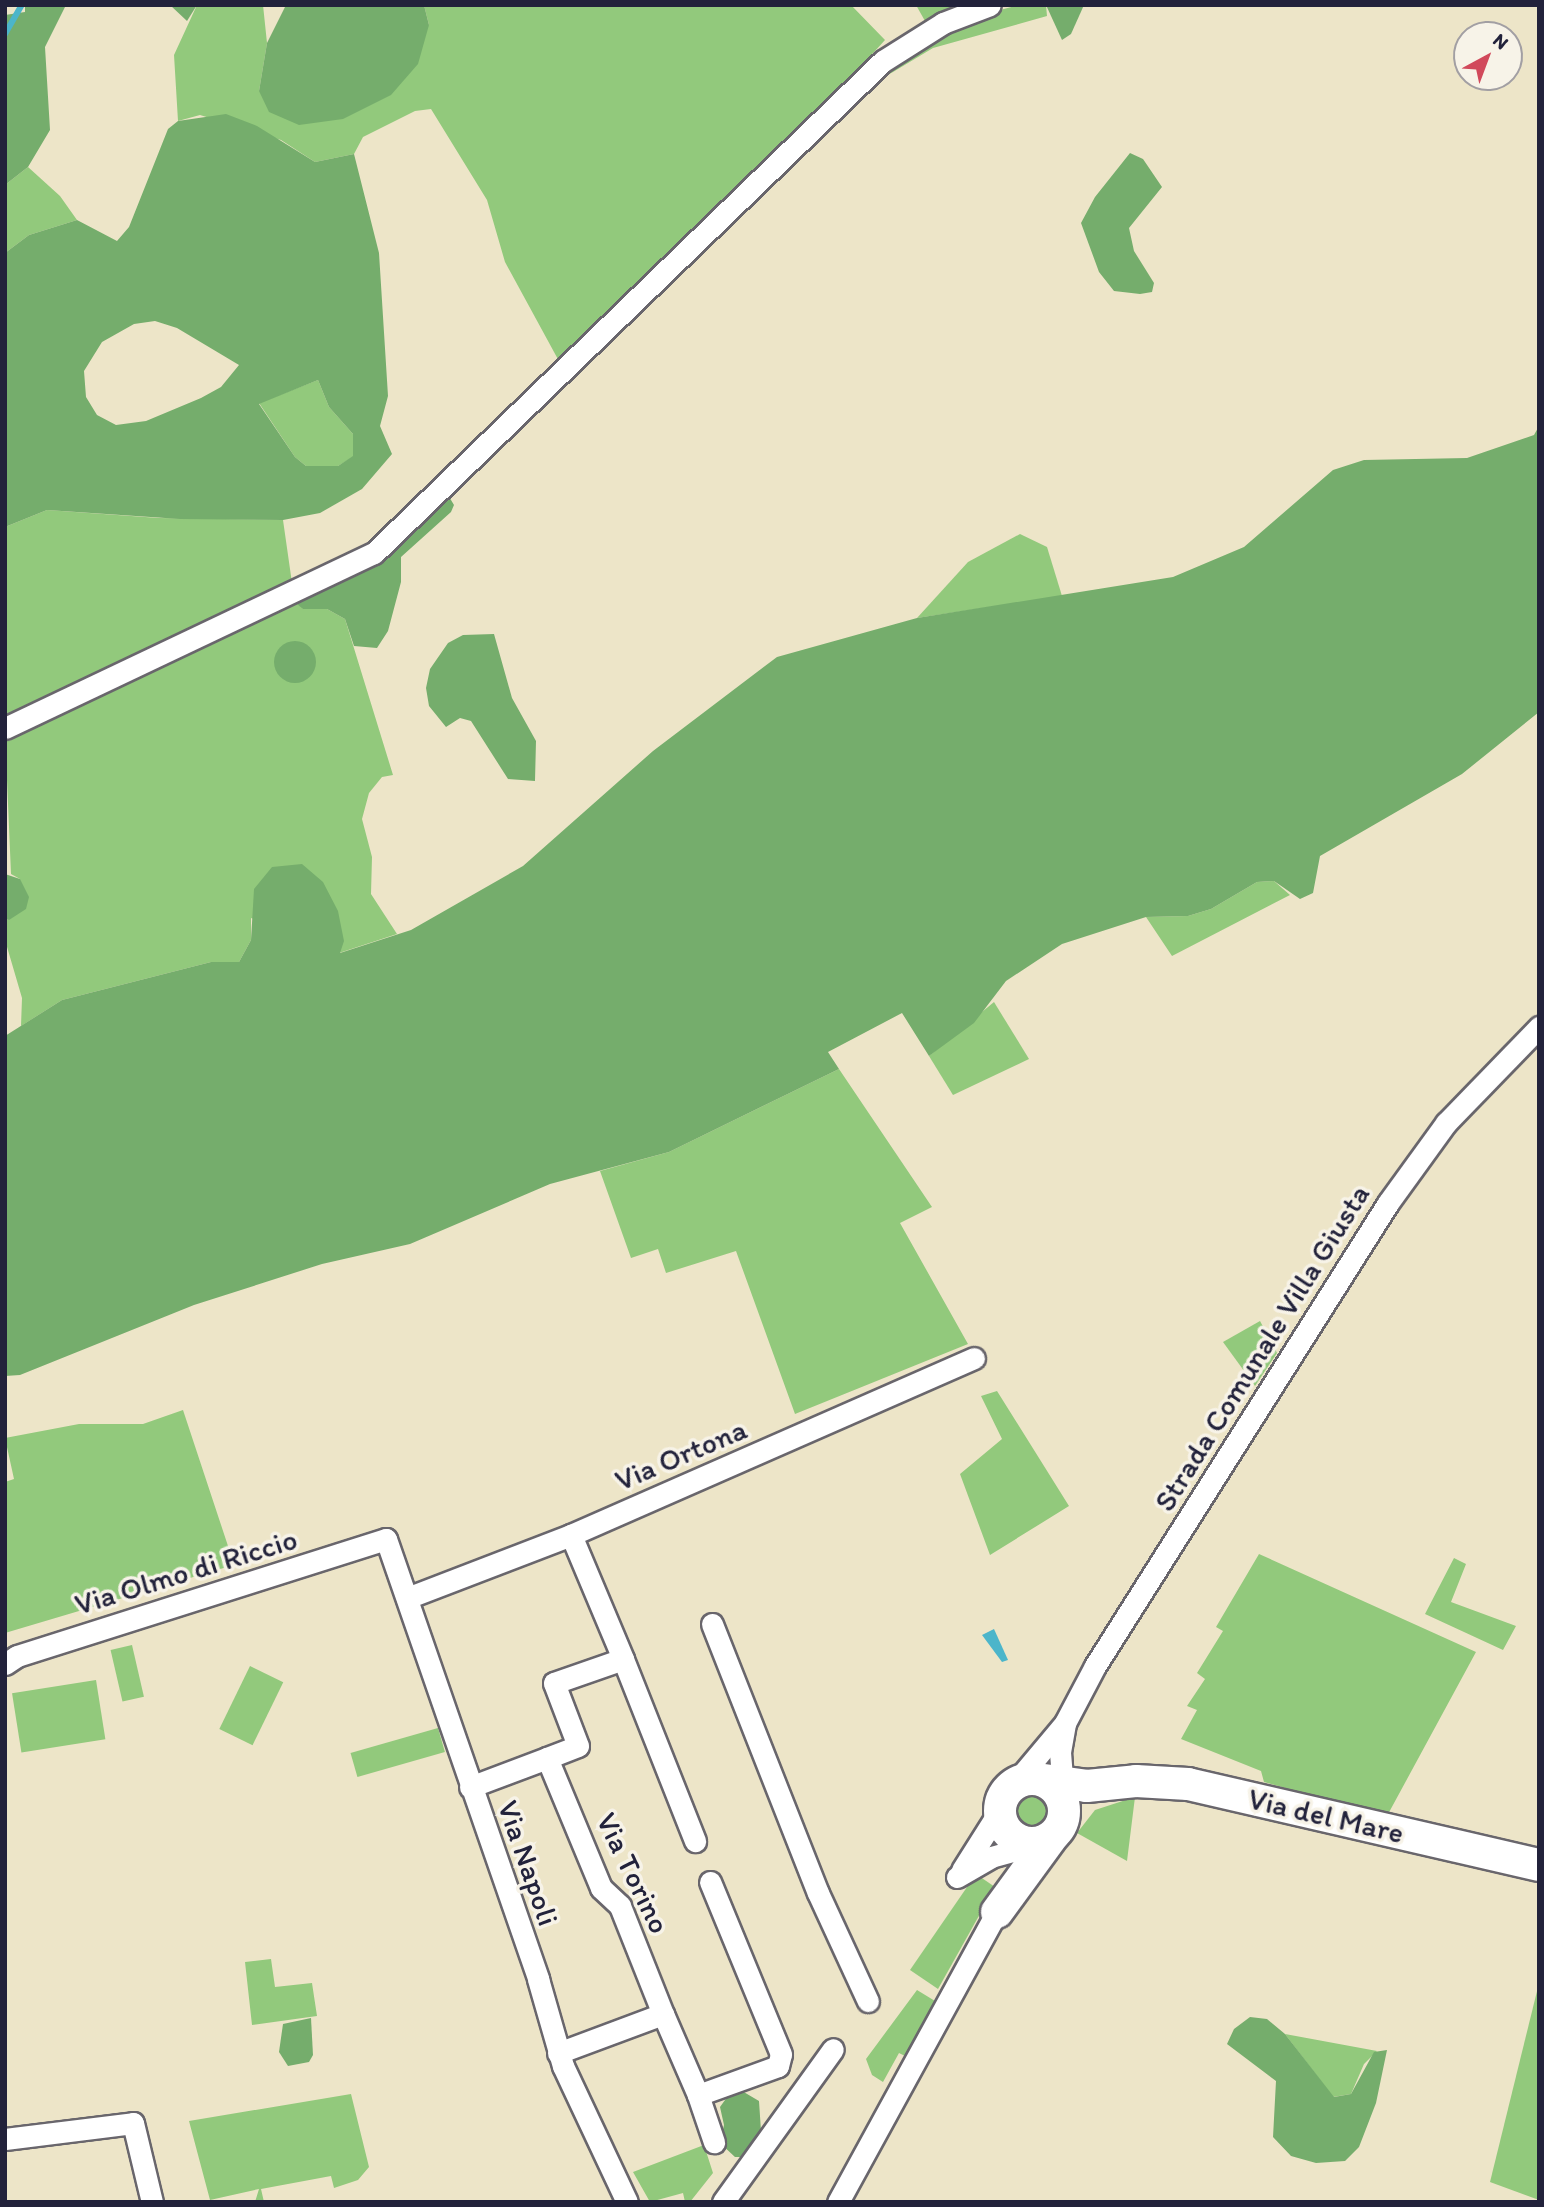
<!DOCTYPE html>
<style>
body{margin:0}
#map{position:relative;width:1544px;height:2207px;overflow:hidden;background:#ede5c8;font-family:Itim,sans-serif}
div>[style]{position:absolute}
.green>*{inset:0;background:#92c97c;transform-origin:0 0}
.round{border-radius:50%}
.forest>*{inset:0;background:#75ad6c}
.water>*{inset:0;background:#4cb5ca}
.stream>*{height:6px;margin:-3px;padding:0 3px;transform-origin:3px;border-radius:3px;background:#4cb5ca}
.roads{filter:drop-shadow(2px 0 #69666c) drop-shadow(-2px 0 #69666c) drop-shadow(0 2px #69666c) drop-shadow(0 -2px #69666c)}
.street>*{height:21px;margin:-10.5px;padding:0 10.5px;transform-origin:10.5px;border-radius:10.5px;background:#fff}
.secondary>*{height:32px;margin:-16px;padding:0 16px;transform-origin:16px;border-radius:16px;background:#fff}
.secondary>.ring{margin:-16px;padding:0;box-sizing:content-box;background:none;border:32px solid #fff;border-radius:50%}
span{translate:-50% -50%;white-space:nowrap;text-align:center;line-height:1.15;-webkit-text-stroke:7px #f7f3e8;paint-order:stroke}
.street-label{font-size:30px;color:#22223b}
.frame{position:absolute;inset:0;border:7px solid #22223b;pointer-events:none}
.north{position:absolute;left:1453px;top:21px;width:70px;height:70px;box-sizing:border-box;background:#f7f3e8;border:2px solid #a29fa3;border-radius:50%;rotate:41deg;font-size:19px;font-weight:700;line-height:28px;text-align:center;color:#22223b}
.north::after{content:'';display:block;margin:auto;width:24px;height:32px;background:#d1495b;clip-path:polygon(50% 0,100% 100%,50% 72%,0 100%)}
</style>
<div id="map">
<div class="green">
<div style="clip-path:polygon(197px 5px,263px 5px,267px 43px,259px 91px,429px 25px,424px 5px,851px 5px,885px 40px,805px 128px,560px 363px,505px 262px,487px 200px,431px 109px,415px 111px,363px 137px,354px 154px,315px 162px,281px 140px,200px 115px,178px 121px,174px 55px)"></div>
<div style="clip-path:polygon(916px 5px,974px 5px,925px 21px)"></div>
<div style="clip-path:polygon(1019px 5px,1046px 5px,1047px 16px,933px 48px,858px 93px,910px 49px,985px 14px)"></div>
<div style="clip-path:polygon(28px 167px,60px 196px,77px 220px,29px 235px,5px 253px,5px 185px)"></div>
<div style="clip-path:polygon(318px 380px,329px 407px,353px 434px,353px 457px,338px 466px,306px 466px,295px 457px,259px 403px)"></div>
<div style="clip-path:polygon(47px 510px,159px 518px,283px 520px,292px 583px,5px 715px,5px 527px)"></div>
<div style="clip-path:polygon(1020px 534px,1047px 547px,1062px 596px,917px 618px,968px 562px)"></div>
<div style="clip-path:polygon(296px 595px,303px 609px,327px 609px,345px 619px,393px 775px,382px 777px,369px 793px,362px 819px,372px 857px,371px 894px,397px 934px,339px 953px,251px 918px,251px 940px,239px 962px,211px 962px,62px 1000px,21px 1026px,22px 998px,5px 940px,5px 919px,9px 920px,20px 879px,11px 874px,5px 733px)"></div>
<div style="clip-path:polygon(1274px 881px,1290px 895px,1172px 956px,1146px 917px,1188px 916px,1211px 909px,1257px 882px)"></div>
<div style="clip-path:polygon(994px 1002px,1029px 1059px,953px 1095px,929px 1056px)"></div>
<div style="clip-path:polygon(839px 1069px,932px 1207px,900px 1223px,968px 1344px,795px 1414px,736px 1251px,666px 1273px,658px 1249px,631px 1258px,600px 1171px,669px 1152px)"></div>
<div style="clip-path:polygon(1260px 1321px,1277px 1353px,1255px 1386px,1223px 1342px)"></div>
<div style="clip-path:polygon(997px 1391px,1069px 1506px,990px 1555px,960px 1474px,1002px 1439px,981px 1396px)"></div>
<div style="clip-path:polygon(183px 1410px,229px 1549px,227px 1567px,5px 1633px,5px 1482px,14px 1479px,5px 1438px,79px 1424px,143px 1424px)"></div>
<div style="clip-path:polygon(1259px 1554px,1476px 1652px,1387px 1816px,1264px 1782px,1261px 1771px,1181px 1739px,1197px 1710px,1187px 1706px,1205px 1679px,1197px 1673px,1223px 1631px,1216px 1627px)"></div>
<div style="clip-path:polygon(1454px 1558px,1466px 1564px,1451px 1602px,1516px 1626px,1503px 1650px,1425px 1614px)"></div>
<div style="left:132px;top:1645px;width:53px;height:22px;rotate:77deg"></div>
<div style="left:250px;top:1666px;width:37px;height:70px;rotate:26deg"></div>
<div style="left:96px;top:1680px;width:60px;height:85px;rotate:81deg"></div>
<div style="left:438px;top:1728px;width:25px;height:91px;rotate:74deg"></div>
<div class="round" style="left:1016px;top:1795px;width:34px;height:34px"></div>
<div style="clip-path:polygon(1135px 1797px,1127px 1861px,1077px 1833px,1095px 1810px)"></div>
<div style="clip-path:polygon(976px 1874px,995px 1887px,938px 1989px,910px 1970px)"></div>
<div style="clip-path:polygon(271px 1959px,275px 1987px,312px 1983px,317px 2016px,252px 2025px,245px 1962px)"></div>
<div style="clip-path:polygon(1539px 1983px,1539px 2200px,1490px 2182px)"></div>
<div style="clip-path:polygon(917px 1990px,935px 2001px,905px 2056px,899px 2053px,883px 2082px,872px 2075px,866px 2059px)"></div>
<div style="clip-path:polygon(1285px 2034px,1377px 2051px,1364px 2064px,1351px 2094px,1333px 2097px)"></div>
<div style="clip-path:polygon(351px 2094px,369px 2167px,358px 2180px,334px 2188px,331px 2176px,261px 2189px,264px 2202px,255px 2202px,259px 2189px,210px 2200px,189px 2121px)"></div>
<div style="clip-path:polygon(704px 2145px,713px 2173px,690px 2202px,685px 2202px,683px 2193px,650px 2202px,633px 2172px)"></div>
</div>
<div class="forest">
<div style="clip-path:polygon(25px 5px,66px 5px,45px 47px,50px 130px,28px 167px,5px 185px,5px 15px,25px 12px)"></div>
<div style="clip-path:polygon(170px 5px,197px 5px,187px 21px)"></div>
<div style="clip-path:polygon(286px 5px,424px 5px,429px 25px,418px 64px,391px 95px,343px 119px,299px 125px,269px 112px,259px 91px,267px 43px)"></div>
<div style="clip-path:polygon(1046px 5px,1084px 5px,1071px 34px,1062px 40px)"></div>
<div style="clip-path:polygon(evenodd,226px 114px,257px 126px,315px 162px,354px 154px,379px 253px,388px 396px,380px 426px,392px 454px,362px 489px,320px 513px,283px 520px,180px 519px,47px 510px,5px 527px,5px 253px,29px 235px,77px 220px,117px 241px,129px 227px,168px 129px,178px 121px,226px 114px,155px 321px,177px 328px,239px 365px,221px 387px,201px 398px,146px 421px,116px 425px,97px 415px,86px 397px,84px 371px,102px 342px,134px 324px,155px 321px,226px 114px,318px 380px,329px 407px,353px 434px,353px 456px,338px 466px,306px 466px,295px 457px,259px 404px,318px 380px)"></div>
<div style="clip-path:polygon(1130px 153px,1143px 159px,1162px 187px,1129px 228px,1134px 251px,1154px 283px,1152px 292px,1140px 294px,1114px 291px,1099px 272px,1081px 223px,1095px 197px)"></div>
<div style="clip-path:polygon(1539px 426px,1539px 712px,1462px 774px,1320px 856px,1313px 893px,1300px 899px,1274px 881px,1257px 882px,1211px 909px,1188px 916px,1146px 917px,1062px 944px,1006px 981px,974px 1023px,929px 1056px,902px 1013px,828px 1052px,839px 1069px,669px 1152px,550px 1184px,410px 1244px,322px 1264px,194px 1305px,20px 1375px,5px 1376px,5px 1036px,62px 1000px,211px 962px,239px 962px,251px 940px,254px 889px,272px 867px,302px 864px,323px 882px,338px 911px,344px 941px,340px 953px,411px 930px,523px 866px,653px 751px,777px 657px,917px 618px,1173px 577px,1244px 547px,1333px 470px,1364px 460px,1467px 458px,1534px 435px)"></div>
<div style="clip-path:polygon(448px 495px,454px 505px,451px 512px,401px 557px,401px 582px,388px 631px,377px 648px,354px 646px,345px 619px,327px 609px,303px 609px,296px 603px,296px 595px)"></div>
<div style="clip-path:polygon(494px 634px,512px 698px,536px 741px,535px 781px,508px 779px,471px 721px,460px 718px,446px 727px,429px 706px,426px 688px,430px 669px,448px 643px,463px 635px)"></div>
<div class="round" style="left:274px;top:641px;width:42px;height:42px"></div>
<div style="clip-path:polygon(5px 874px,20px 879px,29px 897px,26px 909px,9px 920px,5px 919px)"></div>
<div style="clip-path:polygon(1250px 2017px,1267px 2019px,1285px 2034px,1334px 2097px,1351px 2094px,1374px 2052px,1387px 2050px,1376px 2103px,1359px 2147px,1345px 2161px,1316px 2163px,1291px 2156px,1273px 2137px,1276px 2081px,1227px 2044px,1234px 2029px)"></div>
<div style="clip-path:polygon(311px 2018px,313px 2055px,309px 2062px,288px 2066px,279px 2052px,283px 2024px)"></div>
<div style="clip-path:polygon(742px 2091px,759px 2101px,761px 2131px,745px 2157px,735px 2157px,720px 2143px,724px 2125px,720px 2107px,730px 2093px)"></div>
</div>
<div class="water">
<div style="clip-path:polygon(994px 1629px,1008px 1660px,1002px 1662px,982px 1635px)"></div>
</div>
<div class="stream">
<div style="left:5px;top:34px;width:34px;rotate:-60deg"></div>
</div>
<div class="roads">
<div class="street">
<div style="left:5px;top:728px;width:408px;rotate:-25.4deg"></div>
<div style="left:374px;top:553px;width:708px;rotate:-44.03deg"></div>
<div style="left:883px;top:61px;width:71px;rotate:-32.3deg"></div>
<div style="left:943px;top:23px;width:50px;rotate:-21deg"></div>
<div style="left:571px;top:1535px;width:134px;rotate:67.2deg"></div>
<div style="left:623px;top:1659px;width:73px;rotate:160.8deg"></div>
<div style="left:554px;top:1683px;width:67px;rotate:69.1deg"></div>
<div style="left:578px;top:1746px;width:33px;rotate:159deg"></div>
<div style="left:547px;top:1758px;width:141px;rotate:67.4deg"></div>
<div style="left:601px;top:1888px;width:26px;rotate:43deg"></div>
<div style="left:620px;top:1906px;width:116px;rotate:68.3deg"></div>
<div style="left:407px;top:1598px;width:176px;rotate:-21deg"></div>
<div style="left:571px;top:1535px;width:440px;rotate:-23.7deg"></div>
<div style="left:712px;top:1624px;width:289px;rotate:68.5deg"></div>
<div style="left:818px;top:1893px;width:119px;rotate:65.2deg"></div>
<div style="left:623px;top:1659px;width:196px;rotate:68.4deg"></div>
<div style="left:5px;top:1664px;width:14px;rotate:-34deg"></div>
<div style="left:17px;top:1656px;width:387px;rotate:-17.6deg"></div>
<div style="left:386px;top:1539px;width:466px;rotate:70.9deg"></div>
<div style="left:538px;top:1979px;width:91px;rotate:74deg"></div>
<div style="left:563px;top:2066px;width:150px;rotate:64.8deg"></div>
<div style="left:1014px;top:1784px;width:80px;rotate:-50.1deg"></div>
<div style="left:1065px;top:1723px;width:64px;rotate:-62.2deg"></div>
<div style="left:1095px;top:1666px;width:548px;rotate:-57.67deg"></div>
<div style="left:1388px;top:1203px;width:99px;rotate:-54.1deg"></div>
<div style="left:1446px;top:1123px;width:134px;rotate:-45.9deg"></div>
<div style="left:470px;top:1787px;width:82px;rotate:-20.6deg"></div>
<div style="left:1064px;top:1803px;width:51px;rotate:-94.5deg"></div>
<div style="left:1060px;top:1752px;width:27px;rotate:-80deg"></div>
<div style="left:962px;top:1870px;width:71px;rotate:-57.7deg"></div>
<div style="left:957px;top:1877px;width:39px;rotate:-30deg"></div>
<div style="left:991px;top:1857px;width:52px;rotate:-15.6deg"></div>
<div style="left:558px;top:2053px;width:112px;rotate:-20.4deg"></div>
<div style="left:663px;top:2014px;width:88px;rotate:66.6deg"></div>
<div style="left:698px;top:2095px;width:85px;rotate:-19.9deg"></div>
<div style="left:778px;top:2066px;width:12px;rotate:-76deg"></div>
<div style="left:781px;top:2054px;width:186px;rotate:-112.4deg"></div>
<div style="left:698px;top:2095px;width:50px;rotate:71.2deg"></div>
<div style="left:5px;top:2139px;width:129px;rotate:-7.1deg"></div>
<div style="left:133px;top:2123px;width:81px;rotate:76.5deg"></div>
<div style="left:723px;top:2202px;width:188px;rotate:-54.3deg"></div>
<div style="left:838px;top:2202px;width:331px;rotate:-61.3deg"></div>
</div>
<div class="secondary">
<div class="ring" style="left:1000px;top:1779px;width:32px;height:32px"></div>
<div style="left:1037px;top:1779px;width:50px;rotate:8deg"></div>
<div style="left:1087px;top:1786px;width:49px;rotate:-5.8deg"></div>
<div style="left:1136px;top:1781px;width:52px;rotate:3.3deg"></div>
<div style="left:1188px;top:1784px;width:360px;rotate:13deg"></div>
<div style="left:997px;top:1912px;width:92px;rotate:-53.9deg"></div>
</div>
</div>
<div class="street-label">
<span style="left:1262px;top:1348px;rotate:-58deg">Strada Comunale Villa Giusta</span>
<span style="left:681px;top:1455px;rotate:-23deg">Via Ortona</span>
<span style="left:186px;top:1572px;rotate:-17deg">Via Olmo di Riccio</span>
<span style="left:1326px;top:1816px;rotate:13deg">Via del Mare</span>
<span style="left:528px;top:1863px;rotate:71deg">Via Napoli</span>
<span style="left:633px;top:1873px;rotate:64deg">Via Torino</span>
</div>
<div class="frame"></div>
<div class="north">N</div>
</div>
